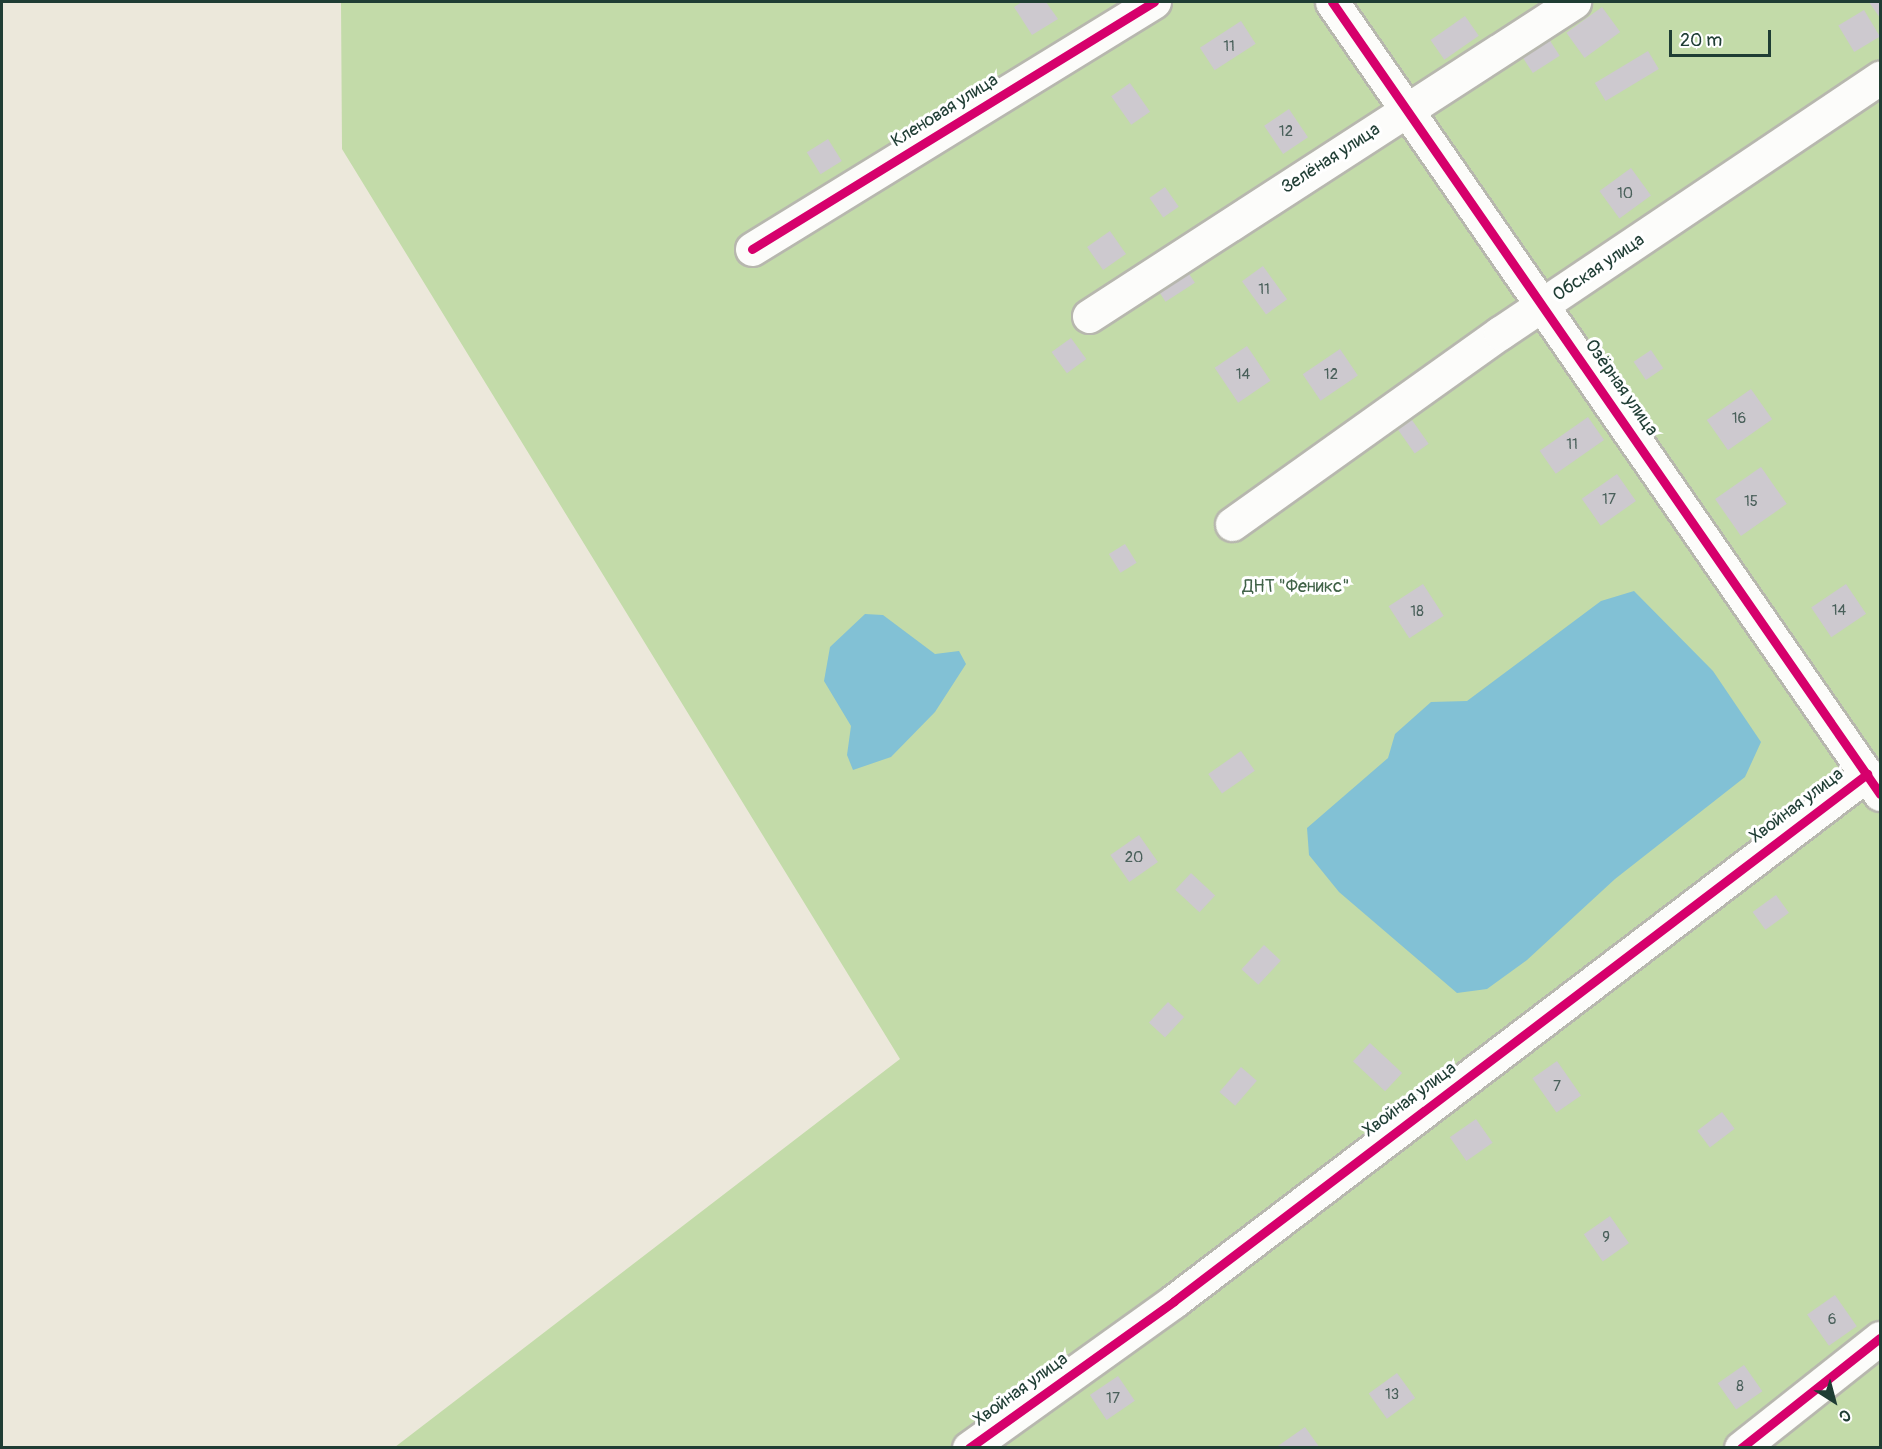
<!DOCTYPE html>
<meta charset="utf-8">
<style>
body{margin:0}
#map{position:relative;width:1882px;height:1449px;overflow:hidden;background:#ece8db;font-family:Pangolin,sans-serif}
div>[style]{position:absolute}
.green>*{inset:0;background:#c3dba9}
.water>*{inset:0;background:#82c1d5}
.building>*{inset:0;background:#cdc9cf;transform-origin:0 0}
.roads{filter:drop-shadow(2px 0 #b7b7ae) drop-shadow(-2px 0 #b7b7ae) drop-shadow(0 2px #b7b7ae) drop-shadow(0 -2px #b7b7ae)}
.minor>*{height:33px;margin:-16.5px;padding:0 16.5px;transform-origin:16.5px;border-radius:16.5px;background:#fcfcfa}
.cycleway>*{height:9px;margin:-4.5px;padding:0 4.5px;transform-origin:4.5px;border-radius:4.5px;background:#d6006c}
span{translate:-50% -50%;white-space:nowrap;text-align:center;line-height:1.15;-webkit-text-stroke:6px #fff;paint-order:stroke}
.number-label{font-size:15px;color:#4a605b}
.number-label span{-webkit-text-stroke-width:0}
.street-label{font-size:18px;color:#1f3d34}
.park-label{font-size:18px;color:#406247}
.frame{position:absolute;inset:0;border:3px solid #1f3d34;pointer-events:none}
.north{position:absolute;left:1804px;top:1371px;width:60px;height:60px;-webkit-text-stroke:4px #fff;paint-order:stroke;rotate:144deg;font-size:16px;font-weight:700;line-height:24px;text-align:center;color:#1f3d34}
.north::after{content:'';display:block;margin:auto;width:21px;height:27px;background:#1f3d34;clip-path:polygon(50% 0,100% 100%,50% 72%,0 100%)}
.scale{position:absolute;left:1669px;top:30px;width:102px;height:27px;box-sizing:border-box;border:3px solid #1f3d34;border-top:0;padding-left:8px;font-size:18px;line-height:21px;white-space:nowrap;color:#1f3d34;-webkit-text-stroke:4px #fff;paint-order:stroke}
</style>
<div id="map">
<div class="green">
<div style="clip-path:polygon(341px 2px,1880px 2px,1880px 1447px,395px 1447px,900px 1059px,342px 149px)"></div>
</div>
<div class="water">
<div style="clip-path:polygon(1634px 591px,1713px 671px,1761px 742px,1745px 777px,1615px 879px,1527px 960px,1487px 989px,1457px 993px,1339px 892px,1309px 855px,1307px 828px,1388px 758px,1395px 734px,1431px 702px,1467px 701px,1601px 601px)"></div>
<div style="clip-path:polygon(865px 614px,883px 615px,935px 654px,959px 651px,966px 664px,935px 712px,891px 757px,853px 770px,847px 755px,851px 726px,824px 681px,830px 647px)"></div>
</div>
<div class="building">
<div style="clip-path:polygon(1022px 2px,1046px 2px,1058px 19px,1032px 35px,1014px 7px)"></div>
<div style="clip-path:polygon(1869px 2px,1880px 2px,1880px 18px)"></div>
<div style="left:1602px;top:7px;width:31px;height:44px;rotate:54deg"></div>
<div style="left:1864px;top:10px;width:31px;height:30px;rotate:59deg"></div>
<div style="left:1465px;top:16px;width:24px;height:42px;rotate:55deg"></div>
<div style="left:1241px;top:21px;width:27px;height:49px;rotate:57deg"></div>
<div style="left:1545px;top:33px;width:27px;height:32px;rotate:57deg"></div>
<div style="left:1648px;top:51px;width:21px;height:62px;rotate:59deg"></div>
<div style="left:1130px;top:83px;width:35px;height:23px;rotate:55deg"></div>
<div style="left:1289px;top:109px;width:34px;height:30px;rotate:56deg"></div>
<div style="left:828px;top:139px;width:26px;height:25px;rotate:58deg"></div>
<div style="left:1631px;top:168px;width:34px;height:39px;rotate:54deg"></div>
<div style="left:1165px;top:187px;width:24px;height:19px;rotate:55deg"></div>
<div style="left:1110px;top:231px;width:28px;height:28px;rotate:55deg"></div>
<div style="left:1184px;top:266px;width:20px;height:35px;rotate:57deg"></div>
<div style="left:1263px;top:266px;width:41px;height:26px;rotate:54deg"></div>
<div style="left:1071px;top:338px;width:26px;height:24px;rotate:54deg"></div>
<div style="left:1247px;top:346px;width:42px;height:39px;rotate:56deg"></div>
<div style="left:1340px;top:349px;width:32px;height:45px;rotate:56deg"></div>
<div style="left:1651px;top:350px;width:22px;height:21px;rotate:56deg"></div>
<div style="left:1751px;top:389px;width:37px;height:54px;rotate:55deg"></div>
<div style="left:1588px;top:417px;width:28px;height:59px;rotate:55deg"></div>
<div style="left:1412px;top:420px;width:29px;height:17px;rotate:55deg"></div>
<div style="left:1761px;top:467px;width:45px;height:56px;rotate:55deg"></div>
<div style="left:1617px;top:474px;width:33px;height:43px;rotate:55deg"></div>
<div style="left:1125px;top:544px;width:22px;height:19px;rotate:58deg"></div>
<div style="left:1423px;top:584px;width:38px;height:41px;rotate:57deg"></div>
<div style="left:1846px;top:584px;width:36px;height:42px;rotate:56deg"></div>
<div style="left:1241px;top:751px;width:24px;height:40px;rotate:55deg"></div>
<div style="left:1139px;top:835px;width:33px;height:35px;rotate:55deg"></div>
<div style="left:1191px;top:873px;width:33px;height:23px;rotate:43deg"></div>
<div style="left:1776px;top:895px;width:22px;height:29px;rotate:54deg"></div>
<div style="left:1264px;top:945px;width:23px;height:33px;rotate:43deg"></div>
<div style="left:1168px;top:1002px;width:22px;height:28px;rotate:43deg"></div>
<div style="left:1370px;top:1043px;width:44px;height:25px;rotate:43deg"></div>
<div style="left:1557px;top:1061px;width:42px;height:30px;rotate:55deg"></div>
<div style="left:1241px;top:1067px;width:21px;height:33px;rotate:41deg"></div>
<div style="left:1722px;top:1112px;width:21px;height:31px;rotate:53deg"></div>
<div style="left:1476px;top:1119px;width:29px;height:32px;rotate:55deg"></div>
<div style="left:1610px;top:1216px;width:33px;height:32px;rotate:55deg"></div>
<div style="left:1835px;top:1295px;width:38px;height:34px;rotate:55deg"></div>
<div style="left:1744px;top:1365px;width:32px;height:32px;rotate:55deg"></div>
<div style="left:1397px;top:1373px;width:31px;height:35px;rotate:54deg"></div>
<div style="left:1118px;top:1376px;width:30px;height:34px;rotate:56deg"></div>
<div style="clip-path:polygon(1305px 1427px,1320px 1448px,1275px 1448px)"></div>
</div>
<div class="roads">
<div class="minor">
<div style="left:1332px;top:2px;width:963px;rotate:55.32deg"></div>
<div style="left:752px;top:249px;width:472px;rotate:-31.6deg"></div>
<div style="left:1089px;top:316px;width:578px;rotate:-32.92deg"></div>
<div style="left:1232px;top:524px;width:329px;rotate:-35.5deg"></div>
<div style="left:1500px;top:333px;width:458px;rotate:-33.9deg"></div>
<div style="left:969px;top:1448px;width:252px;rotate:-35.6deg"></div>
<div style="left:1174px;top:1301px;width:871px;rotate:-37.25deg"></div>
<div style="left:1741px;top:1448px;width:177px;rotate:-38.4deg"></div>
</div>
</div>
<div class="cycleway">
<div style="left:1332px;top:2px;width:963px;rotate:55.32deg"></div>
<div style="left:752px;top:249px;width:472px;rotate:-31.6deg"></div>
<div style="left:969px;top:1448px;width:252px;rotate:-35.6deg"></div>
<div style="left:1174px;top:1301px;width:871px;rotate:-37.25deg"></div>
<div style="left:1741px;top:1448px;width:177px;rotate:-38.4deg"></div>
</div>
<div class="number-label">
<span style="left:1229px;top:47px">11</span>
<span style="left:1286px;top:132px">12</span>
<span style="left:1625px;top:194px">10</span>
<span style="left:1264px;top:290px">11</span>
<span style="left:1243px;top:375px">14</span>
<span style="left:1331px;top:375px">12</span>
<span style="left:1739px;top:419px">16</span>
<span style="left:1572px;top:445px">11</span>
<span style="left:1609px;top:500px">17</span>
<span style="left:1751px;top:502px">15</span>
<span style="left:1839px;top:611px">14</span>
<span style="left:1417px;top:612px">18</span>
<span style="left:1134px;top:858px">20</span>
<span style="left:1557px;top:1087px">7</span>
<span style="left:1606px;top:1238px">9</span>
<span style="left:1832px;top:1320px">6</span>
<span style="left:1740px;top:1387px">8</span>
<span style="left:1392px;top:1395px">13</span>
<span style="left:1113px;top:1399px">17</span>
</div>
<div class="street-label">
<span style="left:945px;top:111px;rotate:-32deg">Кленовая улица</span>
<span style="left:1331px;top:159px;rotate:-33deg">Зелёная улица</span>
<span style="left:1599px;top:268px;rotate:-34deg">Обская улица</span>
<span style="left:1621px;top:388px;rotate:55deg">Озёрная улица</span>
<span style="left:1797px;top:806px;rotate:-37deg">Хвойная улица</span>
<span style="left:1410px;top:1100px;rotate:-37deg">Хвойная улица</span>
<span style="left:1021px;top:1390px;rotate:-36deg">Хвойная улица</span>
</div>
<div class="park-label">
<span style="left:1296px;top:587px">ДНТ "Феникс"</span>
</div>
<div class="frame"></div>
<div class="north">С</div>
<div class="scale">20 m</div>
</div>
